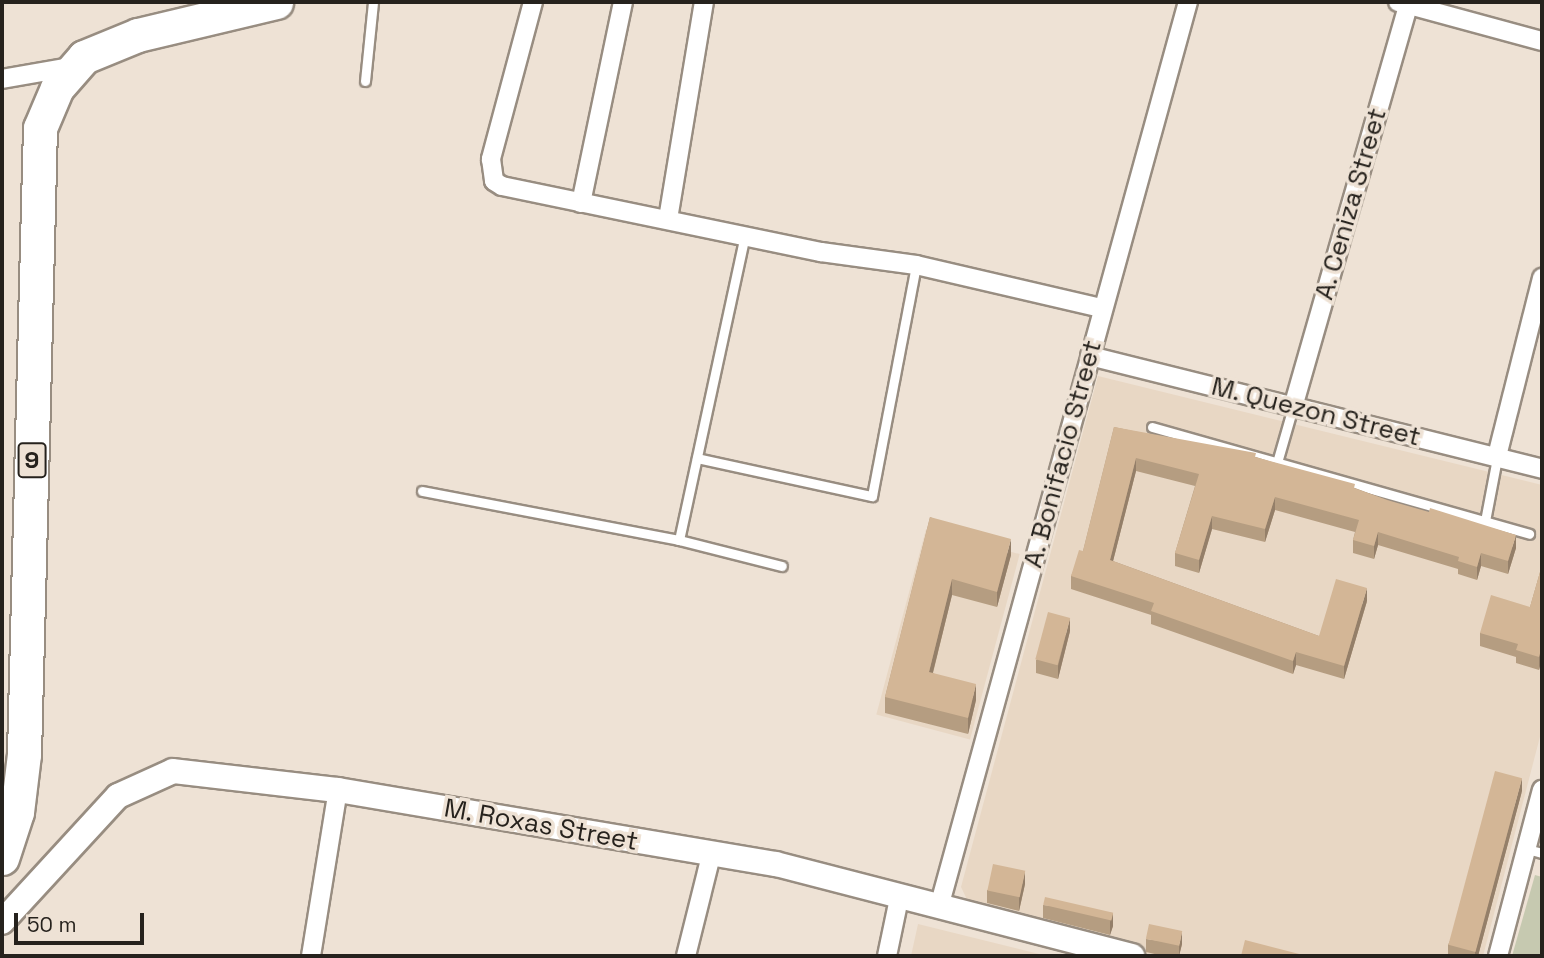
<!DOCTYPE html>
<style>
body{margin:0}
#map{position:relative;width:1544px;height:958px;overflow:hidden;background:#eee2d5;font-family:"Space Grotesk",sans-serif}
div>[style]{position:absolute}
.built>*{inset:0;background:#e8d7c4;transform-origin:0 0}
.green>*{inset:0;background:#c6c9b0}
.roads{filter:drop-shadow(2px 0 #988d81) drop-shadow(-2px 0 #988d81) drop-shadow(0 2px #988d81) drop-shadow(0 -2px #988d81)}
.lane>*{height:9px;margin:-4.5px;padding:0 4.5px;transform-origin:4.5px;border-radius:4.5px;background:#fff}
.street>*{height:18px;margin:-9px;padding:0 9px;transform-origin:9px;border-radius:9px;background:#fff}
.secondary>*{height:24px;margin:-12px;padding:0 12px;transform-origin:12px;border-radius:12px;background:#fff}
.highway>*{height:33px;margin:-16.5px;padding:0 16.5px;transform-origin:16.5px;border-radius:16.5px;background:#fff}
.wall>*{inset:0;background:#b59d81}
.shaded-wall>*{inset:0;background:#947f69}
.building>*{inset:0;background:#d3b696;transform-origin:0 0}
span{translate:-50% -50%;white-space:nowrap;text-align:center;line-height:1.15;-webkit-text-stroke:7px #eee2d5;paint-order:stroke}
.shield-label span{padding:2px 5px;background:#eee2d5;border:2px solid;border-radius:5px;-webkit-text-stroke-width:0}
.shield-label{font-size:24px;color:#26221d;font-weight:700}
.street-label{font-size:26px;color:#26221d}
.frame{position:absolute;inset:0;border:4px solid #26221d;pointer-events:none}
.scale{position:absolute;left:14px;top:913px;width:130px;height:32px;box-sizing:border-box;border:4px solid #26221d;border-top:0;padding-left:9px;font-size:21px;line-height:24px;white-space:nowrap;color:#26221d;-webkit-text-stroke:5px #eee2d5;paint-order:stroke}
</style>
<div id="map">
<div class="built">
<div style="clip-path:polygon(1098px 376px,1542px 485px,1542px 729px,1483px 956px,1155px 956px,973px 912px,961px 887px)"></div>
<div style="left:926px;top:529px;width:97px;height:192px;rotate:15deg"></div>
<div style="clip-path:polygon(918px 924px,1047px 956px,911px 956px)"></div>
</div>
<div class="green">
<div style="clip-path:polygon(1535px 875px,1542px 877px,1542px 956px,1512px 956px)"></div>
</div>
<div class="roads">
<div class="lane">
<div style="left:365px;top:81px;width:79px;rotate:-84.2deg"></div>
<div style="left:1152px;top:427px;width:392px;rotate:15.8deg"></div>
<div style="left:697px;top:458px;width:179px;rotate:12.3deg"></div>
<div style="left:872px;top:496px;width:235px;rotate:-79.2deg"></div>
<div style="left:1278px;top:459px;width:54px;rotate:-73.9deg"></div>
<div style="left:422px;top:491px;width:262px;rotate:10.8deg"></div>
<div style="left:679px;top:540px;width:106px;rotate:14.2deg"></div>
<div style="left:1485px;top:521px;width:64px;rotate:-79.2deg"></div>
<div style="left:679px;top:540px;width:311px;rotate:-77.8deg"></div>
<div style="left:1527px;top:849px;width:16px;rotate:15deg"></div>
</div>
<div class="street">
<div style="left:533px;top:2px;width:163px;rotate:105deg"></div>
<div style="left:491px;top:159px;width:22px;rotate:82deg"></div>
<div style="left:494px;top:181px;width:9px;rotate:32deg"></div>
<div style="left:502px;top:186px;width:326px;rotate:11.7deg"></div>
<div style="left:821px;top:252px;width:96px;rotate:7.8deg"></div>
<div style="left:916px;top:265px;width:190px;rotate:13.1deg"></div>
<div style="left:1398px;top:2px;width:149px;rotate:15.2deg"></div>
<div style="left:2px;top:79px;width:70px;rotate:-9.9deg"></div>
<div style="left:581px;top:203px;width:205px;rotate:-78.2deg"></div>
<div style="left:668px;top:219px;width:220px;rotate:-80.6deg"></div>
<div style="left:1090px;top:356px;width:466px;rotate:14deg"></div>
<div style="left:1293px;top:407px;width:421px;rotate:-74deg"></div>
<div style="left:1497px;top:456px;width:184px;rotate:-75.8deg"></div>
<div style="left:939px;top:907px;width:939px;rotate:-74.62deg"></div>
<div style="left:311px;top:956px;width:168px;rotate:-80.8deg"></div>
<div style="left:686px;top:956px;width:107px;rotate:-76deg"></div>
<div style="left:887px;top:956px;width:63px;rotate:-78.2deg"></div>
<div style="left:1498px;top:956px;width:172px;rotate:-75.2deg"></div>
</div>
<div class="secondary">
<div style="left:2px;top:922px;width:171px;rotate:-47.4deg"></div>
<div style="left:118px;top:796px;width:60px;rotate:-24.4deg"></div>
<div style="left:173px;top:771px;width:166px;rotate:6.6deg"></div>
<div style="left:338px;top:790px;width:444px;rotate:9.6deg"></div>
<div style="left:776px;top:864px;width:368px;rotate:14.5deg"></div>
</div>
<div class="highway">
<div style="left:2px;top:858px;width:48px;rotate:-71.9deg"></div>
<div style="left:17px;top:812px;width:58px;rotate:-83.1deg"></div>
<div style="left:24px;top:754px;width:626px;rotate:-88.54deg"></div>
<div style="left:40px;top:128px;width:43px;rotate:-67deg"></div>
<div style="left:57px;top:88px;width:41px;rotate:-48.9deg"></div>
<div style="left:84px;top:57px;width:58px;rotate:-22.2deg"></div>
<div style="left:138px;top:35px;width:142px;rotate:-13.4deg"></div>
</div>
</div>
<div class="wall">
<div style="clip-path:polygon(1114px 427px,1256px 457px,1355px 488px,1516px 548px,1508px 574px,1481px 566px,1477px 580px,1458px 574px,1458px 569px,1378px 545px,1374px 559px,1353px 553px,1353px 540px,1355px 532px,1275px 510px,1265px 542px,1212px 529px,1199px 573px,1175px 566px,1175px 553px,1195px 486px,1136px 471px,1113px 561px,1319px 636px,1367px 601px,1344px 679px,1296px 665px,1293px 674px,1151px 624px,1151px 615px,1071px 589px,1071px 576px,1083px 551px)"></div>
<div style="clip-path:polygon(930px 517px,1011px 555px,997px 607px,952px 595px,933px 673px,976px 700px,968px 734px,885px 713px,885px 697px)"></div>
<div style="clip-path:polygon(1542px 565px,1542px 658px,1539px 670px,1516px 663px,1516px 657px,1480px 646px,1480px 633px,1530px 607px)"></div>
<div style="clip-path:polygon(1070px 631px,1058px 679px,1036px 673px,1036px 660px)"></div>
<div style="clip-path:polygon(1522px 791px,1478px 956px,1448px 956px,1448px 945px)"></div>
<div style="clip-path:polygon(1025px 884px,1019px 911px,987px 903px,987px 890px)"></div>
<div style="clip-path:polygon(1043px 905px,1113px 913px,1113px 926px,1110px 935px,1043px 918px)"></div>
<div style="clip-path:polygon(1146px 939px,1182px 944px,1179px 956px,1163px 956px,1146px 952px)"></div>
</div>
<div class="shaded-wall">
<div style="clip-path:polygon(1136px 458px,1136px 471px,1110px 573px,1110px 560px)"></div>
<div style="clip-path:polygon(1275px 497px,1275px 510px,1265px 542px,1265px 529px)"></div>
<div style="clip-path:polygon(1212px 516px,1212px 529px,1199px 573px,1199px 560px)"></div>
<div style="clip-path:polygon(1378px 532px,1378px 545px,1374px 559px,1374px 546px)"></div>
<div style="clip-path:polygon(1516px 535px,1516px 548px,1508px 574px,1508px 561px)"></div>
<div style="clip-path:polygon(1011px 539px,1011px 555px,997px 607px,997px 592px)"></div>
<div style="clip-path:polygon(1481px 553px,1481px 566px,1477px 580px,1477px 567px)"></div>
<div style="clip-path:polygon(952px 579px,952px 595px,929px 688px,929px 672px)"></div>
<div style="clip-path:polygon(1367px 588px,1367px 601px,1344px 679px,1344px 666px)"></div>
<div style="clip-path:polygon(1070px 618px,1070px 631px,1058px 679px,1058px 666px)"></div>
<div style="clip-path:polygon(1542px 645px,1542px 658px,1539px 670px,1539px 657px)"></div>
<div style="clip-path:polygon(1296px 652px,1296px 665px,1293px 674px,1293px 661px)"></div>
<div style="clip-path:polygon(976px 684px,976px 700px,968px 734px,968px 718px)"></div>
<div style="clip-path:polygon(1522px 778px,1522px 791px,1478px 956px,1475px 956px,1475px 952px)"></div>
<div style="clip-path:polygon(1025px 871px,1025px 884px,1019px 911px,1019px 898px)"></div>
<div style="clip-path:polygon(1113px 913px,1113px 926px,1110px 935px,1110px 922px)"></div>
<div style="clip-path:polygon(1182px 931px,1182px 944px,1179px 956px,1179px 947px)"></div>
</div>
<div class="building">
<div style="clip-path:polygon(1114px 427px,1256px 453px,1255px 457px,1355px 484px,1354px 488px,1387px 500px,1429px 512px,1430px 508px,1516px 535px,1508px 561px,1481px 553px,1477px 567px,1458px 561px,1459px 557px,1378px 532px,1374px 546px,1353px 540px,1359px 520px,1275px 497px,1265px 529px,1212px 516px,1199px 560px,1175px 553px,1199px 474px,1136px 458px,1110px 560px,1319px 636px,1336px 579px,1367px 588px,1344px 666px,1296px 652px,1293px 661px,1151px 611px,1154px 603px,1071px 576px,1079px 550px,1083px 551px)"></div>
<div style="clip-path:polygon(930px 517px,1011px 539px,997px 592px,952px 579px,929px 672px,976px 684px,968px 718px,885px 697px)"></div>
<div style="clip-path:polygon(1542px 565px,1542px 645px,1539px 657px,1516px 650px,1518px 644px,1480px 633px,1491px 595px,1530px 607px)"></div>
<div style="left:1048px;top:612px;width:23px;height:49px;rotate:15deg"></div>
<div style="left:1495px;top:771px;width:28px;height:180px;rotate:15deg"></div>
<div style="left:993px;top:864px;width:33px;height:27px;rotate:12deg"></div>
<div style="left:1045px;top:897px;width:70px;height:8px;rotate:13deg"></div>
<div style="left:1149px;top:924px;width:34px;height:15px;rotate:12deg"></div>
<div style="clip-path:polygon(1245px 940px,1307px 956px,1241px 956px)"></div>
</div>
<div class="shield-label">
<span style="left:32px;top:460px">9</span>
</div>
<div class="street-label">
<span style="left:1351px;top:204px;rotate:-74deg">A. Ceniza Street</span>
<span style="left:1316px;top:412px;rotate:14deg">M. Quezon Street</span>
<span style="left:1063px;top:454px;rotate:-75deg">A. Bonifacio Street</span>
<span style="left:541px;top:825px;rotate:10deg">M. Roxas Street</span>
</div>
<div class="frame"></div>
<div class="scale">50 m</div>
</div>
